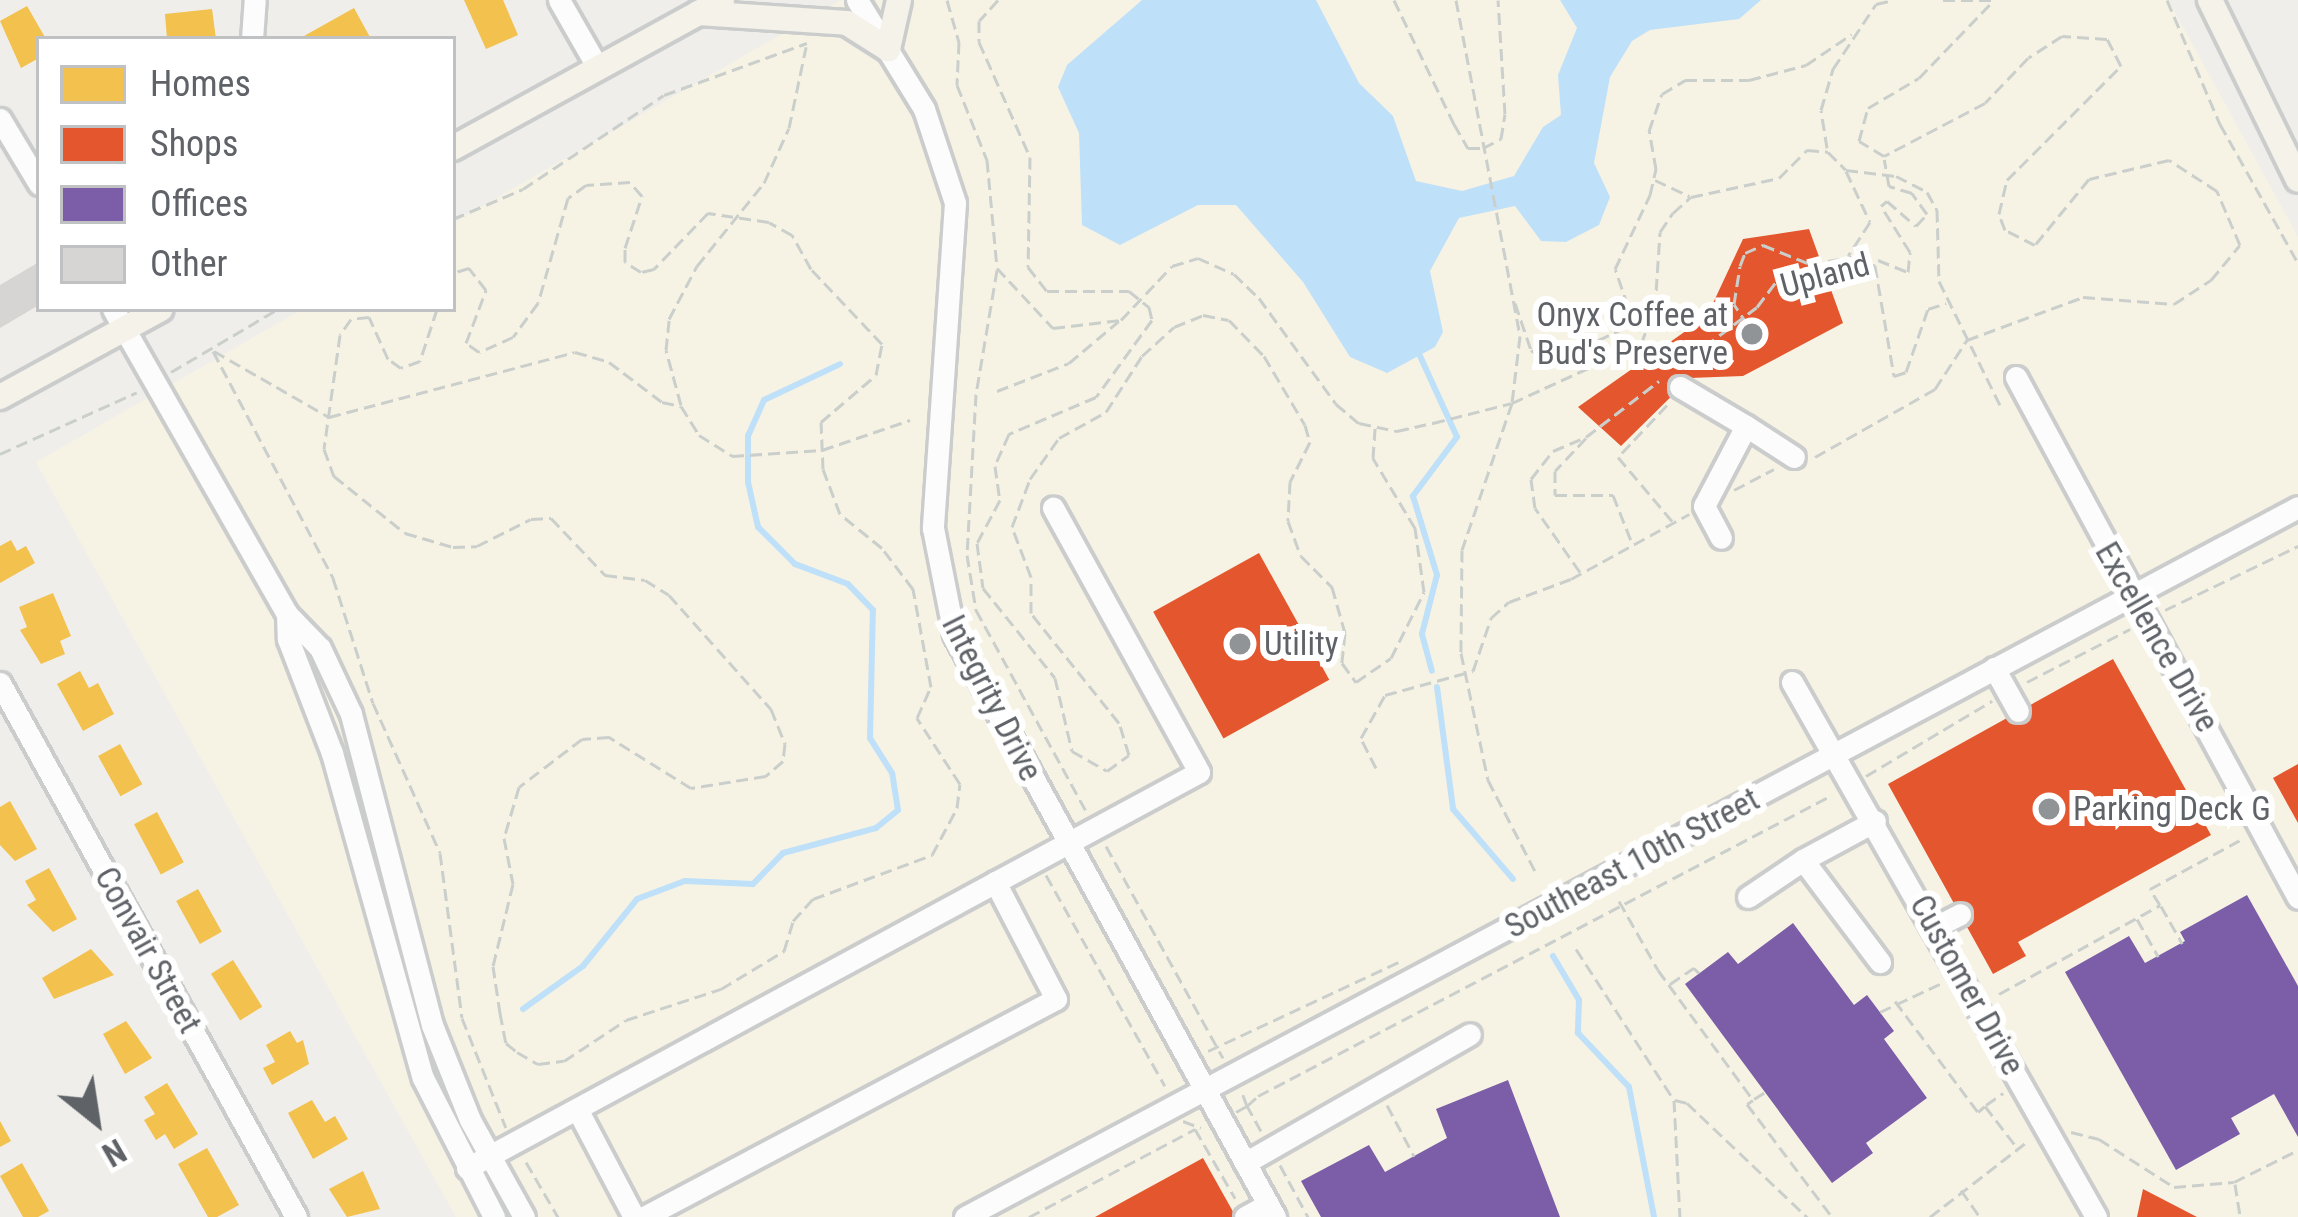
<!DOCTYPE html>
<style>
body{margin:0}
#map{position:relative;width:2298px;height:1217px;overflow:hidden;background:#efeeea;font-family:"Roboto Condensed",sans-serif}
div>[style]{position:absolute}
.commercial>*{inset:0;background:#f7f3e4}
.water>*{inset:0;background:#bfe0f9}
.homes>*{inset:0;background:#f2c14e;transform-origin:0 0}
.shops>*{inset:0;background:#e4572e;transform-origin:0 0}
.offices>*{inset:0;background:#7b5ea7}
.stream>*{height:6px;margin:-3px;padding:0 3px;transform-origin:3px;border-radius:3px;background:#bfe0f9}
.building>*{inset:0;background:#d6d5d3}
.path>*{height:3px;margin-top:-1.5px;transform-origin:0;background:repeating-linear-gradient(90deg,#cacfcc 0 12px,transparent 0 18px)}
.roads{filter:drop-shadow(3px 0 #cbcccc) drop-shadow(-3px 0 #cbcccc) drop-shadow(0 3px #cbcccc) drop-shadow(0 -3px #cbcccc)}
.minor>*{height:21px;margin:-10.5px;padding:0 10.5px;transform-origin:10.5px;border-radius:10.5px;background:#fdfcfc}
.major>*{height:24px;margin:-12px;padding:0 12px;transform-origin:12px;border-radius:12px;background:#f4f2e9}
.dots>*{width:33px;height:33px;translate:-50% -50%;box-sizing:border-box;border:6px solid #fff;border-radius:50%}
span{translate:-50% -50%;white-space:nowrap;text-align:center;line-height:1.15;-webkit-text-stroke:12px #fff;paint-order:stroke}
.street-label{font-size:33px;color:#5f6368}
.poi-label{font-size:33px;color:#5f6368}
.right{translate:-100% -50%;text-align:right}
.left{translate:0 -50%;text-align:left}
.legend{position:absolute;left:36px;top:36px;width:420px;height:276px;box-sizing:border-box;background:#fff;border:3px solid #bfc1c3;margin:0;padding:15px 21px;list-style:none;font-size:36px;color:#5f6368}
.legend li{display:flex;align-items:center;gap:24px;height:60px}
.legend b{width:60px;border:3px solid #bfc1c3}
.north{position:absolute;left:36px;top:1061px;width:120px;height:120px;-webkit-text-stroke:9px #fff;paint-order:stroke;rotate:150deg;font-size:33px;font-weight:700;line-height:48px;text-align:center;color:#5f6368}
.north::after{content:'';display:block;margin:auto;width:42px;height:54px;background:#5f6368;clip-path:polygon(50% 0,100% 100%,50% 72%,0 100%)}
</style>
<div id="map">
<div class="commercial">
<div style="clip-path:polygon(841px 0,2168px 0,2298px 237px,2298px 1217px,456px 1217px,36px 462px,303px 309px,453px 309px,453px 223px)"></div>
</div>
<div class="water">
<div style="clip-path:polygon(1142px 0,1316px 0,1359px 83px,1393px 116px,1416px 181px,1462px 191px,1514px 176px,1543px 127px,1561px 115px,1558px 75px,1577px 28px,1560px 0,1761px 0,1739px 19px,1650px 30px,1632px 41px,1610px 77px,1594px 163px,1610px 197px,1599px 225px,1566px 242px,1541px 241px,1515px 206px,1459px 218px,1430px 271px,1443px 332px,1435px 347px,1387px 373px,1350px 357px,1303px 282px,1236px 205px,1198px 205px,1120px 245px,1082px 225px,1079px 133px,1058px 87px,1067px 65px)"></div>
</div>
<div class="homes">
<div style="clip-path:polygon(464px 0,503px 0,518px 35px,486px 49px)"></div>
<div style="clip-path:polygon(27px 6px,46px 39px,39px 39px,39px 58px,21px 68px,0 21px)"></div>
<div style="clip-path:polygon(354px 8px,371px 39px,306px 39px,304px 36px)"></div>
<div style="clip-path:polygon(212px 9px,216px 39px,167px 39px,165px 14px)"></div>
<div style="clip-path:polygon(11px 540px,17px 551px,26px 546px,35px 563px,0 583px,0 546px)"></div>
<div style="clip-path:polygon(53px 593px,71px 636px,60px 641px,65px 654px,41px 664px,20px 630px,27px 627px,19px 607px)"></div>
<div style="clip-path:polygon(80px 671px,89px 688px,98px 683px,114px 714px,83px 731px,57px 684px)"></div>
<div style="left:120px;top:744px;width:46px;height:25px;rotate:61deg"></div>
<div style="clip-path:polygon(10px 801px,37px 849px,15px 861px,0 845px,0 807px)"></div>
<div style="left:157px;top:812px;width:57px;height:26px;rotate:62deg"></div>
<div style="clip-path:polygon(49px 868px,77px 919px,53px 932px,27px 905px,36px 900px,25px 881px)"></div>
<div style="left:198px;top:889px;width:49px;height:25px;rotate:61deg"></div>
<div style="clip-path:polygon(91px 949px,114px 975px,54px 999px,42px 978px)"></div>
<div style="left:233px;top:960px;width:55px;height:26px;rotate:58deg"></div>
<div style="clip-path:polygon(126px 1021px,152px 1058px,125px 1074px,103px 1034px)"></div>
<div style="clip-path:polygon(290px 1031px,297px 1043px,303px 1040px,309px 1064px,272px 1085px,263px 1068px,275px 1062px,266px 1045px)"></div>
<div style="clip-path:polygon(167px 1083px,198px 1134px,174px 1149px,165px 1134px,156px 1140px,144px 1120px,155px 1114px,144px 1097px)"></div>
<div style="clip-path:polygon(312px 1100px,325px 1122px,335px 1116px,348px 1139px,313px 1159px,288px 1113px)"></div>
<div style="clip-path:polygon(0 1121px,11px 1141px,0 1147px)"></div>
<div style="clip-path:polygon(207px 1148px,239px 1205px,217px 1217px,208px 1217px,178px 1164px)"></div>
<div style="clip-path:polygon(22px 1163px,49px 1211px,38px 1217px,23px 1217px,0 1176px)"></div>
<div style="clip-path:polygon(363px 1171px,380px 1209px,347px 1217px,329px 1189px)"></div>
</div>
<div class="shops">
<div style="clip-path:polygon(1809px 229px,1843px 323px,1743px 376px,1690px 378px,1621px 446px,1578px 407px,1707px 316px,1743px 239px)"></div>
<div style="left:1259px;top:553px;width:145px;height:121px;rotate:61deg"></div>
<div style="clip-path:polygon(2113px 659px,2211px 835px,2018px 942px,2026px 956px,1993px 974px,1888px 784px)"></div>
<div style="clip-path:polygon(2298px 764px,2298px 823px,2273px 778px)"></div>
<div style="clip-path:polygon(1203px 1158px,1236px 1217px,1095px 1217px)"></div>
<div style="clip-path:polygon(2143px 1189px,2197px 1217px,2137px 1217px)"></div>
</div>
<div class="offices">
<div style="clip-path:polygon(2247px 895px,2298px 986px,2298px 1137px,2274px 1094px,2231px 1118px,2240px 1134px,2176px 1170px,2065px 972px,2129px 936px,2145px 963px,2185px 941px,2180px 932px)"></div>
<div style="clip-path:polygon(1793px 923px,1854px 1005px,1867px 995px,1894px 1031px,1884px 1039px,1927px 1098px,1866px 1143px,1873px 1153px,1832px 1183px,1685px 984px,1728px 952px,1738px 964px)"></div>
<div style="clip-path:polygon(1508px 1080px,1560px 1217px,1321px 1217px,1301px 1181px,1369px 1145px,1385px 1172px,1447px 1138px,1436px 1109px)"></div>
</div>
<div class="stream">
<div style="left:1420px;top:356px;width:89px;rotate:65.4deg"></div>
<div style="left:1457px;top:437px;width:74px;rotate:126.7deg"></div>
<div style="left:1413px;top:496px;width:83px;rotate:73.1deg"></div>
<div style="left:1437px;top:575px;width:61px;rotate:104.3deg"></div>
<div style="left:1422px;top:634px;width:38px;rotate:75deg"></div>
<div style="left:1437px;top:687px;width:123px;rotate:82.5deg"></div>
<div style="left:1453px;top:809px;width:92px;rotate:49.4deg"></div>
<div style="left:1553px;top:956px;width:51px;rotate:59.4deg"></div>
<div style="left:1579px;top:1000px;width:33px;rotate:92deg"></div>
<div style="left:1578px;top:1033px;width:74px;rotate:46.6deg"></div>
<div style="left:1629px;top:1087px;width:132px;rotate:79.1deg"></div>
<div style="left:523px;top:1009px;width:74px;rotate:-35.6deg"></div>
<div style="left:583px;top:966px;width:86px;rotate:-51.1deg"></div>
<div style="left:637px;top:899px;width:51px;rotate:-20.6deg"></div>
<div style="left:685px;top:881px;width:68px;rotate:2.5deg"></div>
<div style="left:753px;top:884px;width:43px;rotate:-45.9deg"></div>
<div style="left:783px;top:853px;width:96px;rotate:-15deg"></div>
<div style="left:876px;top:828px;width:28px;rotate:-39deg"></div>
<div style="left:898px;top:810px;width:37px;rotate:-99deg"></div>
<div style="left:892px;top:773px;width:41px;rotate:-122.2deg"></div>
<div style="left:870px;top:738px;width:128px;rotate:-88.7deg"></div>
<div style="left:873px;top:610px;width:36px;rotate:-134deg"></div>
<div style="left:848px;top:584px;width:57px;rotate:-159.3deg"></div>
<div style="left:795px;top:564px;width:52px;rotate:-135deg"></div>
<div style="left:758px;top:527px;width:46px;rotate:-102.5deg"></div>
<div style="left:748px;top:482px;width:46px;rotate:-90deg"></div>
<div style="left:748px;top:436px;width:39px;rotate:-66deg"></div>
<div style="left:764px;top:400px;width:84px;rotate:-25.3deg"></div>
</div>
<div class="building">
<div style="clip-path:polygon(39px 262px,39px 305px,0 328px,0 285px)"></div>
</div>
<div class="path">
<div style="left:947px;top:0;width:44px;rotate:74.1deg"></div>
<div style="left:959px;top:42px;width:43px;rotate:92.7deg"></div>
<div style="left:957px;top:85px;width:81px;rotate:68.2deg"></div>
<div style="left:987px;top:160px;width:108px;rotate:84.7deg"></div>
<div style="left:997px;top:268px;width:82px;rotate:47deg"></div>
<div style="left:1053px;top:328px;width:68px;rotate:-6.7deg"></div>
<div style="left:1121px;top:320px;width:74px;rotate:-46.6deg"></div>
<div style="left:1172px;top:266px;width:27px;rotate:-17deg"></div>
<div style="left:1198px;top:258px;width:39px;rotate:24deg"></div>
<div style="left:1234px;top:274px;width:35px;rotate:44deg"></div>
<div style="left:1259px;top:298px;width:131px;rotate:54deg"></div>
<div style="left:1336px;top:404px;width:30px;rotate:40deg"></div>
<div style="left:1359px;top:423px;width:39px;rotate:12deg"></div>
<div style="left:1397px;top:431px;width:37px;rotate:-13deg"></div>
<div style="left:1433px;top:423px;width:81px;rotate:-14.2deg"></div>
<div style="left:1512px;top:403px;width:142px;rotate:-24.6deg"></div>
<div style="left:1641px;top:344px;width:39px;rotate:-69deg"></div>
<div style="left:1655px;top:308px;width:76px;rotate:-86.2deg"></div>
<div style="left:1660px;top:232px;width:23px;rotate:-56deg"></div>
<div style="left:1673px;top:213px;width:24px;rotate:-42deg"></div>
<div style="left:1691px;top:197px;width:90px;rotate:-12.2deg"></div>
<div style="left:1779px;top:178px;width:40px;rotate:-45deg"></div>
<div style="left:1807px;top:150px;width:21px;rotate:5deg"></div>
<div style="left:1828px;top:152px;width:25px;rotate:45deg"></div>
<div style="left:1846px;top:170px;width:50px;rotate:6.8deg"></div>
<div style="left:1896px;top:176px;width:35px;rotate:27deg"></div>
<div style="left:1927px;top:192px;width:21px;rotate:61deg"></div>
<div style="left:1937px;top:210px;width:71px;rotate:88.4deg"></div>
<div style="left:1939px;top:281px;width:138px;rotate:63.8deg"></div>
<div style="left:998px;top:0;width:28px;rotate:132deg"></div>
<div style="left:979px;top:21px;width:21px;rotate:90deg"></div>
<div style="left:979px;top:42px;width:126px;rotate:66.1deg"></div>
<div style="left:1030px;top:157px;width:110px;rotate:91deg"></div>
<div style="left:1028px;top:267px;width:31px;rotate:52deg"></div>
<div style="left:1047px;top:291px;width:82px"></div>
<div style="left:1129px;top:291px;width:26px;rotate:39deg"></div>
<div style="left:1149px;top:307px;width:13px;rotate:77deg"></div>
<div style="left:1152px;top:320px;width:95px;rotate:126deg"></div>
<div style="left:1096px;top:397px;width:95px;rotate:157deg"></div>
<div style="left:1009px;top:434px;width:35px;rotate:114deg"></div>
<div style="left:995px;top:466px;width:34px;rotate:82deg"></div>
<div style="left:1000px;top:500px;width:49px;rotate:118.1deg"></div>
<div style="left:977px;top:543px;width:45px;rotate:82.4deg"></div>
<div style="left:983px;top:588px;width:115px;rotate:51.3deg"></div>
<div style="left:1055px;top:678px;width:75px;rotate:76.9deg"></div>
<div style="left:1072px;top:751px;width:40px;rotate:29.7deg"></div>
<div style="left:1107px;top:771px;width:27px;rotate:-36deg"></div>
<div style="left:1129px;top:755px;width:34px;rotate:-107deg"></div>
<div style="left:1119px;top:723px;width:141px;rotate:-128.7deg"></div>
<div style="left:1031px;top:613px;width:36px;rotate:-90deg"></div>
<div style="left:1031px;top:577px;width:53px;rotate:-110.8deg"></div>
<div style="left:1012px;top:527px;width:51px;rotate:-69.4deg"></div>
<div style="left:1030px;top:479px;width:50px;rotate:-54.7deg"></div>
<div style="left:1059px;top:438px;width:54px;rotate:-29deg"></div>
<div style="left:1106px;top:412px;width:67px;rotate:-57.3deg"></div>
<div style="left:1142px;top:356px;width:43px;rotate:-42.2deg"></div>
<div style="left:1174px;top:327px;width:31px;rotate:-22deg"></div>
<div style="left:1203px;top:315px;width:26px;rotate:11deg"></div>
<div style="left:1229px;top:320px;width:50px;rotate:45.8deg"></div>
<div style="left:1264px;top:356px;width:80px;rotate:59.3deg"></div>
<div style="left:1305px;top:425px;width:18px;rotate:74deg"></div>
<div style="left:1310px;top:442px;width:45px;rotate:116.6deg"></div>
<div style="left:1290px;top:482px;width:39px;rotate:93deg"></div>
<div style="left:1288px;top:521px;width:37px;rotate:70deg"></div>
<div style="left:1301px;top:556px;width:44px;rotate:45deg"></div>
<div style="left:1332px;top:587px;width:48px;rotate:74.2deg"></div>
<div style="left:1345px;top:633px;width:30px;rotate:96deg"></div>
<div style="left:1342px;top:663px;width:24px;rotate:54deg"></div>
<div style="left:1356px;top:682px;width:42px;rotate:-34.4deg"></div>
<div style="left:1391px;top:658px;width:74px;rotate:-63.4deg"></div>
<div style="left:1424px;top:592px;width:65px;rotate:-98deg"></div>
<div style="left:1415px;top:528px;width:82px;rotate:-121deg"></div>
<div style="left:1373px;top:458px;width:30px;rotate:-86deg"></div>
<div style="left:1394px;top:0;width:138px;rotate:64.2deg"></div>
<div style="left:1454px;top:124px;width:28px;rotate:60deg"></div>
<div style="left:1468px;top:148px;width:15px"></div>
<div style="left:1483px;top:148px;width:20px;rotate:-27deg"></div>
<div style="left:1501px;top:139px;width:25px;rotate:-81deg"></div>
<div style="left:1505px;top:114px;width:114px;rotate:-93.5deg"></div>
<div style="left:1456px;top:0;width:342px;rotate:79.2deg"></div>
<div style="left:1520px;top:336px;width:67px;rotate:96.8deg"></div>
<div style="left:1512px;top:403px;width:155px;rotate:108.8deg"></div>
<div style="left:1462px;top:550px;width:103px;rotate:90.6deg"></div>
<div style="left:1461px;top:653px;width:130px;rotate:78deg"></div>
<div style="left:1488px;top:780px;width:102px;rotate:62.7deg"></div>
<div style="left:1943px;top:0;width:51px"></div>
<div style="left:2167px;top:0;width:135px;rotate:66.9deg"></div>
<div style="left:2220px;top:124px;width:159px;rotate:60.7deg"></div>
<div style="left:1827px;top:148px;width:38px;rotate:-99deg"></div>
<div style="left:1821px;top:110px;width:43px;rotate:-73.7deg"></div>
<div style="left:1833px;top:69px;width:78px;rotate:-56.5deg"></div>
<div style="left:1876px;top:4px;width:18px;rotate:-13deg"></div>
<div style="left:1846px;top:171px;width:56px;rotate:64.8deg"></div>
<div style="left:1870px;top:222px;width:40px;rotate:122.9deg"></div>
<div style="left:1655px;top:180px;width:38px;rotate:25deg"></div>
<div style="left:453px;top:219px;width:76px;rotate:-23.2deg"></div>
<div style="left:523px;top:189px;width:169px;rotate:-33.7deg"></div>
<div style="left:664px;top:95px;width:152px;rotate:-20deg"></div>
<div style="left:997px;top:270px;width:126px;rotate:99.6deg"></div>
<div style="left:976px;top:394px;width:161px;rotate:93.2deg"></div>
<div style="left:967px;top:555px;width:56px;rotate:80.7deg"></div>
<div style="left:976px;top:610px;width:229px;rotate:61.3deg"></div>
<div style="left:1515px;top:303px;width:50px;rotate:71.2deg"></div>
<div style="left:1531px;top:350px;width:22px;rotate:36deg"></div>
<div style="left:1549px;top:363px;width:78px;rotate:-24.9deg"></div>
<div style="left:1620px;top:330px;width:25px;rotate:-72deg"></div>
<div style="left:1628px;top:306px;width:39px;rotate:-109deg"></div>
<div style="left:1615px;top:269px;width:82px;rotate:-64.7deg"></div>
<div style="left:1650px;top:195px;width:27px;rotate:-77deg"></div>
<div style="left:1656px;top:169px;width:39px;rotate:-100deg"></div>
<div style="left:1649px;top:131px;width:39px;rotate:-71deg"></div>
<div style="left:1662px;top:94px;width:27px;rotate:-31deg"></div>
<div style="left:1685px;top:80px;width:64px"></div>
<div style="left:1749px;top:80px;width:59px;rotate:-14.7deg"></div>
<div style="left:1806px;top:65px;width:55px;rotate:-34deg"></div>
<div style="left:437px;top:309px;width:55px;rotate:108.1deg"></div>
<div style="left:420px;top:361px;width:20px;rotate:160deg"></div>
<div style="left:401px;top:368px;width:16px;rotate:-145deg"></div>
<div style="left:388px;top:359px;width:46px;rotate:-114.3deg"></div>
<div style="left:369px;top:317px;width:18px;rotate:174deg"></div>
<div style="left:351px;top:319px;width:19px;rotate:125deg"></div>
<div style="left:340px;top:335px;width:115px;rotate:98deg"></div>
<div style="left:324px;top:449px;width:29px;rotate:70deg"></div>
<div style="left:334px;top:476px;width:91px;rotate:38.8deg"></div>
<div style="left:405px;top:533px;width:50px;rotate:16.3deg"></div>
<div style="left:453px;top:547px;width:24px;rotate:-2deg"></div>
<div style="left:477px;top:546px;width:60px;rotate:-26.6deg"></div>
<div style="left:531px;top:519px;width:20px;rotate:-3deg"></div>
<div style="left:551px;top:518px;width:79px;rotate:46.5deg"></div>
<div style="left:605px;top:575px;width:40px;rotate:7.1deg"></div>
<div style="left:645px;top:580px;width:28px;rotate:32deg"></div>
<div style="left:669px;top:595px;width:153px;rotate:48.2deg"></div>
<div style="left:771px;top:709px;width:38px;rotate:68deg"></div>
<div style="left:785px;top:744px;width:17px;rotate:97deg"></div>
<div style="left:783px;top:761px;width:23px;rotate:139deg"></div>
<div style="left:766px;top:776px;width:76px;rotate:170.9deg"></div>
<div style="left:691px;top:788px;width:97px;rotate:-148.1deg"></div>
<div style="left:609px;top:737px;width:27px;rotate:176deg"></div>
<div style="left:582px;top:739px;width:79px;rotate:142.7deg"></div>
<div style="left:519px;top:787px;width:53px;rotate:106.4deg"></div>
<div style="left:504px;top:838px;width:47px;rotate:78.9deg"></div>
<div style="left:513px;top:884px;width:84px;rotate:103.7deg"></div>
<div style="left:493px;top:966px;width:48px;rotate:81.5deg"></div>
<div style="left:500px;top:1013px;width:31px;rotate:79deg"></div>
<div style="left:506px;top:1043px;width:14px;rotate:39deg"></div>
<div style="left:517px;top:1052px;width:24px;rotate:30deg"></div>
<div style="left:538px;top:1064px;width:26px;rotate:-7deg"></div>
<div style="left:564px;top:1061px;width:74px;rotate:-33.5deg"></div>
<div style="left:626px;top:1020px;width:100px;rotate:-18.1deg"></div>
<div style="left:721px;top:989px;width:74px;rotate:-31.1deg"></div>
<div style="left:784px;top:951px;width:31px;rotate:-73deg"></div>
<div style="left:793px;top:921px;width:30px;rotate:-48deg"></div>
<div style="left:813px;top:899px;width:127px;rotate:-20.3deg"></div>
<div style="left:932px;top:855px;width:53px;rotate:-62deg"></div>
<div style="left:957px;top:808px;width:24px;rotate:-83deg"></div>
<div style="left:960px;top:784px;width:79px;rotate:-123.1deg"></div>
<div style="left:917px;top:718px;width:34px;rotate:-66deg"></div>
<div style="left:931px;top:687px;width:100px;rotate:-100.4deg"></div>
<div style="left:913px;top:589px;width:51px;rotate:-127.1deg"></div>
<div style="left:882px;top:548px;width:54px;rotate:-141deg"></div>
<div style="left:840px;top:514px;width:48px;rotate:-110.7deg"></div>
<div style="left:823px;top:469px;width:47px;rotate:-92.4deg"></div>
<div style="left:821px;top:422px;width:72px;rotate:-40.5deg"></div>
<div style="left:876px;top:375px;width:32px;rotate:-79deg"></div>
<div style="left:882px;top:344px;width:103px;rotate:-133.4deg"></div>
<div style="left:811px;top:269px;width:39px;rotate:-119deg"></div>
<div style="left:792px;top:235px;width:26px;rotate:-151deg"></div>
<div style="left:769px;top:222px;width:62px;rotate:-171.6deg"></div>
<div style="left:708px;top:213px;width:78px;rotate:134deg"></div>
<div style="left:654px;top:269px;width:13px;rotate:167deg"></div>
<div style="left:641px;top:272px;width:19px;rotate:-148deg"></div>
<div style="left:625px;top:262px;width:14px;rotate:-90deg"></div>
<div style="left:625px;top:248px;width:55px;rotate:-71.9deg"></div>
<div style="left:642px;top:196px;width:18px;rotate:-131deg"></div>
<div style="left:630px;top:182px;width:44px;rotate:176.1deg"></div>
<div style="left:586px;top:185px;width:22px;rotate:144deg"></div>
<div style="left:568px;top:198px;width:109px;rotate:105.9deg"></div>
<div style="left:538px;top:303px;width:42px;rotate:126.3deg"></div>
<div style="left:513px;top:337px;width:37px;rotate:156deg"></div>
<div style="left:479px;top:352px;width:16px;rotate:-145deg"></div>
<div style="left:466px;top:343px;width:57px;rotate:-69.3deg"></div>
<div style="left:486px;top:290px;width:28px;rotate:-128deg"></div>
<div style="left:469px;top:268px;width:17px;rotate:163deg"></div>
<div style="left:1748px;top:325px;width:25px;rotate:-124deg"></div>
<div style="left:1734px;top:304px;width:38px;rotate:-81deg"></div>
<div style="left:1740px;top:266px;width:14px;rotate:-69deg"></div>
<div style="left:1745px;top:253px;width:20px;rotate:-24deg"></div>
<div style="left:1763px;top:245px;width:51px;rotate:22deg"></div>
<div style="left:1810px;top:264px;width:48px;rotate:-9.7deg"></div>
<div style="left:1857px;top:256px;width:21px;rotate:29deg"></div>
<div style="left:1875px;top:266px;width:112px;rotate:80.2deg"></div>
<div style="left:1894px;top:376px;width:13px;rotate:-18deg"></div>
<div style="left:1906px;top:372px;width:67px;rotate:-70.8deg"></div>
<div style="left:1928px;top:309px;width:19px;rotate:-18deg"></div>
<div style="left:1642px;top:345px;width:14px;rotate:45deg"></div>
<div style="left:213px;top:351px;width:257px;rotate:62.1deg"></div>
<div style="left:333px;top:578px;width:131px;rotate:72.3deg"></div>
<div style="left:373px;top:703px;width:164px;rotate:65.9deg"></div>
<div style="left:440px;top:853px;width:166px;rotate:82.4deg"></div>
<div style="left:462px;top:1018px;width:118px;rotate:68.2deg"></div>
<div style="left:214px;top:351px;width:133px;rotate:29.9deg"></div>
<div style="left:329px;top:417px;width:254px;rotate:-14.8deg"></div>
<div style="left:575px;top:352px;width:35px;rotate:16deg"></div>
<div style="left:609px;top:362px;width:66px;rotate:37deg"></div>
<div style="left:662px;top:402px;width:19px;rotate:12deg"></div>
<div style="left:681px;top:406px;width:34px;rotate:58deg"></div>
<div style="left:699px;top:435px;width:39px;rotate:32deg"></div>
<div style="left:732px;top:456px;width:90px;rotate:-3.8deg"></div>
<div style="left:822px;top:450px;width:93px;rotate:-18.8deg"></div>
<div style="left:1676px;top:368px;width:101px;rotate:-37deg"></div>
<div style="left:1757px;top:307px;width:35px;rotate:-53deg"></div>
<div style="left:1778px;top:279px;width:48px;rotate:-3.6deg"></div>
<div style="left:1826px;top:276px;width:54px;rotate:-17.1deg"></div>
<div style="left:1878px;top:260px;width:32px;rotate:22deg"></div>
<div style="left:1908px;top:272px;width:20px;rotate:-84deg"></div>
<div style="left:1910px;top:252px;width:54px;rotate:-122.2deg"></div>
<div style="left:1881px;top:206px;width:8px;rotate:-40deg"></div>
<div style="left:1887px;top:201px;width:38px;rotate:41deg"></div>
<div style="left:1916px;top:226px;width:16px;rotate:-47deg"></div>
<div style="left:1927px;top:214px;width:26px;rotate:-126deg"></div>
<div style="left:1912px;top:193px;width:24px;rotate:-163deg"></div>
<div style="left:1889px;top:186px;width:27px;rotate:-100deg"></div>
<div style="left:171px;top:372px;width:124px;rotate:-30.5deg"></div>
<div style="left:997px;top:391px;width:77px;rotate:-21.3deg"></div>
<div style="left:1069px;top:363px;width:65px;rotate:-40deg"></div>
<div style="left:681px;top:405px;width:57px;rotate:-105.3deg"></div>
<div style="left:666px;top:350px;width:31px;rotate:-84deg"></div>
<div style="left:669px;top:319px;width:60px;rotate:-62.2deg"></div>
<div style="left:697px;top:266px;width:107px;rotate:-51.1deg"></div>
<div style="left:764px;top:183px;width:60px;rotate:-65.6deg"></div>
<div style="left:789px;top:128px;width:83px;rotate:-78.1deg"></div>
<div style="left:1667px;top:405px;width:71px;rotate:133.3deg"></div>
<div style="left:1618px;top:457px;width:84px;rotate:49.8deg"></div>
<div style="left:1586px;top:438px;width:45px;rotate:133.2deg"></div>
<div style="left:1555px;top:471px;width:24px;rotate:90deg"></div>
<div style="left:1555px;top:495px;width:58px"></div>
<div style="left:1613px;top:495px;width:52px;rotate:68.4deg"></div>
<div style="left:0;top:454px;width:150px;rotate:-24.3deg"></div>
<div style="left:1815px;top:457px;width:138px;rotate:-29.5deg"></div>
<div style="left:1935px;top:389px;width:59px;rotate:-56.9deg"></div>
<div style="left:1967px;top:340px;width:124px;rotate:-20.3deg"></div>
<div style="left:2083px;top:297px;width:91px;rotate:4.4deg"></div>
<div style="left:2174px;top:304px;width:44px;rotate:-33deg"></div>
<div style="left:2211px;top:280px;width:45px;rotate:-50.4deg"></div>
<div style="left:2240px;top:245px;width:59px;rotate:-113.1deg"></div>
<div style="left:2217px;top:191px;width:57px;rotate:-147.1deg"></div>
<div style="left:2169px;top:160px;width:82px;rotate:166.6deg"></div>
<div style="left:2089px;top:179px;width:85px;rotate:129.3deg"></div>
<div style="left:2035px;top:245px;width:34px;rotate:-153deg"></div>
<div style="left:2005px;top:230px;width:17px;rotate:-111deg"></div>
<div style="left:1999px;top:214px;width:35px;rotate:-77deg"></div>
<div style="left:2007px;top:180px;width:161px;rotate:-45deg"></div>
<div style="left:2121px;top:66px;width:30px;rotate:-117deg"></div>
<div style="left:2107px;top:39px;width:45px;rotate:-176.2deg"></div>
<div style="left:2062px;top:36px;width:40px;rotate:147.1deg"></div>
<div style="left:2028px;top:58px;width:62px;rotate:133.7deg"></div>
<div style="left:1985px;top:103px;width:114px;rotate:152.3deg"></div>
<div style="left:1884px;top:156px;width:29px;rotate:-149deg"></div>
<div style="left:1859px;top:141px;width:34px;rotate:-75deg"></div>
<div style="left:1868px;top:108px;width:59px;rotate:-30.5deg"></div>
<div style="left:1919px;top:78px;width:108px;rotate:-46.1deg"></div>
<div style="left:1734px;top:490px;width:45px;rotate:-27.7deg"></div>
<div style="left:1580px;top:572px;width:78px;rotate:-125.1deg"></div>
<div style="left:1535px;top:508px;width:29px;rotate:-98deg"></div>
<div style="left:1531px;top:479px;width:36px;rotate:-52deg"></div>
<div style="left:1553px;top:451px;width:36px;rotate:-23deg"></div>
<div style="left:1586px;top:437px;width:92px;rotate:-37.5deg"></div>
<div style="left:2165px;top:610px;width:148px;rotate:-25.7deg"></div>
<div style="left:2027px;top:682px;width:116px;rotate:-27.2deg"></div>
<div style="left:1376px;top:768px;width:34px;rotate:-117deg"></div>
<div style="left:1361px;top:738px;width:49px;rotate:-60.8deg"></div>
<div style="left:1385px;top:695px;width:91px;rotate:-15.3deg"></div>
<div style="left:1473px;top:671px;width:56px;rotate:-71.2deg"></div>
<div style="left:1491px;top:618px;width:24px;rotate:-42deg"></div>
<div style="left:1509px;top:602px;width:66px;rotate:-20.4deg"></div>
<div style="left:1571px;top:579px;width:135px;rotate:-28.8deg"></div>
<div style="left:1866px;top:776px;width:147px;rotate:-30.8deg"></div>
<div style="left:1106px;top:846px;width:242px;rotate:61.1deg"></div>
<div style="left:1046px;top:875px;width:242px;rotate:60.6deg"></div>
<div style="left:1619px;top:901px;width:79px;rotate:60.5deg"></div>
<div style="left:1658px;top:970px;width:161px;rotate:53.8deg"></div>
<div style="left:1753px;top:1100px;width:7px;rotate:146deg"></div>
<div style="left:1747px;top:1104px;width:141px;rotate:53deg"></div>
<div style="left:2161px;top:906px;width:43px;rotate:60.4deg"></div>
<div style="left:2137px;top:919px;width:43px;rotate:60.4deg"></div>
<div style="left:1576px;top:949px;width:180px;rotate:57deg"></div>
<div style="left:1674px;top:1100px;width:117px;rotate:87.1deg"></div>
<div style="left:1670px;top:984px;width:29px;rotate:-34deg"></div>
<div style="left:1694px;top:968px;width:7px;rotate:45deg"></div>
<div style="left:1999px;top:994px;width:184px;rotate:-28.9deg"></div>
<div style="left:2160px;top:905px;width:19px;rotate:-122deg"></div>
<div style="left:2150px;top:889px;width:105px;rotate:-28.5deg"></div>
<div style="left:1895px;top:1001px;width:139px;rotate:53.2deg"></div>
<div style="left:1978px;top:1112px;width:9px;rotate:-41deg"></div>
<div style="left:1985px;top:1106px;width:49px;rotate:52.4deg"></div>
<div style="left:1880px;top:1012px;width:68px;rotate:-25.1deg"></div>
<div style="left:1208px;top:1051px;width:213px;rotate:-25deg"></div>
<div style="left:1754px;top:1099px;width:13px;rotate:-32deg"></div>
<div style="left:1675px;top:1100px;width:12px;rotate:14deg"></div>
<div style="left:1687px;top:1103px;width:166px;rotate:43.5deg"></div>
<div style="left:1387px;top:1105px;width:58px;rotate:62.1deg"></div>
<div style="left:1986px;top:1105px;width:21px;rotate:-35deg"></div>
<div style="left:1236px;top:1112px;width:13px;rotate:-29deg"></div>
<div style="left:1247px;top:1106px;width:15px;rotate:-110deg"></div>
<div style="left:1183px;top:1121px;width:19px;rotate:21deg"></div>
<div style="left:1261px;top:1131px;width:29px;rotate:-119deg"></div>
<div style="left:1247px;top:1106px;width:15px;rotate:-42deg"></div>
<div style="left:1258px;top:1096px;width:648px;rotate:-27.67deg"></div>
<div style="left:2071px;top:1132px;width:29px;rotate:14deg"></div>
<div style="left:2099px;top:1139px;width:89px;rotate:32.6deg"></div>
<div style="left:2174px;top:1187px;width:60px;rotate:-4.8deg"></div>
<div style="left:2234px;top:1182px;width:72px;rotate:-26.6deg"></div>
<div style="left:526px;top:1162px;width:64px;rotate:59.8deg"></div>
<div style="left:1280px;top:1165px;width:59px;rotate:61.7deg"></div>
<div style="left:2235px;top:1184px;width:33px;rotate:81deg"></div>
<div style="left:1961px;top:1190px;width:33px;rotate:55deg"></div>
<div style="left:1029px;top:1217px;width:188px;rotate:-27.9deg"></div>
<div style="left:1195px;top:1129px;width:80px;rotate:59.9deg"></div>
<div style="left:1930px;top:1217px;width:124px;rotate:-37.8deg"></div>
</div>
<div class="roads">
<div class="minor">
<div style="left:559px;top:0;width:78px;rotate:60.2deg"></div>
<div style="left:857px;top:0;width:128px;rotate:58.4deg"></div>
<div style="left:924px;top:109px;width:99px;rotate:71.7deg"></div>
<div style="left:955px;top:203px;width:326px;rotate:93.9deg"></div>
<div style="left:933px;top:528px;width:108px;rotate:78.8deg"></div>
<div style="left:954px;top:634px;width:666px;rotate:61.16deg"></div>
<div style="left:252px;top:39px;width:39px;rotate:-86deg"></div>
<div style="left:0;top:119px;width:76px;rotate:59deg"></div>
<div style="left:113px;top:309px;width:351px;rotate:60.3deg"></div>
<div style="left:287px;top:614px;width:47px;rotate:45.9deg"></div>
<div style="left:320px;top:648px;width:73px;rotate:64.8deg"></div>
<div style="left:351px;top:714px;width:321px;rotate:75.4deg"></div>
<div style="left:432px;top:1025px;width:102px;rotate:68.2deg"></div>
<div style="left:470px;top:1120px;width:111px;rotate:60.9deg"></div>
<div style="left:2016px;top:377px;width:592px;rotate:61.57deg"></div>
<div style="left:1680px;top:387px;width:77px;rotate:30.6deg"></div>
<div style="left:1746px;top:426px;width:90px;rotate:117.7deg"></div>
<div style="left:1704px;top:506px;width:36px;rotate:62deg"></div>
<div style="left:1746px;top:426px;width:57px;rotate:32.9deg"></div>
<div style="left:287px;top:614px;width:25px;rotate:88deg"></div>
<div style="left:288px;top:639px;width:122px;rotate:68.9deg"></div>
<div style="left:332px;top:753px;width:337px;rotate:74.4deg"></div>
<div style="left:423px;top:1078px;width:156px;rotate:62.9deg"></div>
<div style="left:1994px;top:668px;width:49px;rotate:60.8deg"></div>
<div style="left:1792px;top:682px;width:615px;rotate:60.39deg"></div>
<div style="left:0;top:683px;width:611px;rotate:61deg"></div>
<div style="left:1875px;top:821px;width:82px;rotate:151.6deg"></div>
<div style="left:1803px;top:860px;width:128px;rotate:53deg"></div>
<div style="left:1748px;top:897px;width:66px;rotate:-33.9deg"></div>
<div style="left:1935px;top:927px;width:28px;rotate:-27deg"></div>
<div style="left:577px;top:1109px;width:122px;rotate:62.2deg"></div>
<div style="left:1245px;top:1163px;width:259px;rotate:-29.8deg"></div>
<div style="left:467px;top:1168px;width:832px;rotate:-28.41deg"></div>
<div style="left:1199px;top:772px;width:302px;rotate:-118.9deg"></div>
<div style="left:644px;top:1217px;width:466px;rotate:-27.9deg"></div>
<div style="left:1056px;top:999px;width:132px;rotate:-117.5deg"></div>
<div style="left:965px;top:1217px;width:1510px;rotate:-28.04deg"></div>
<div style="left:1245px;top:1217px;width:26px;rotate:-29deg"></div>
</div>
<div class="major">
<div style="left:2210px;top:0;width:200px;rotate:63.9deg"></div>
<div style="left:698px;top:13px;width:149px;rotate:3.8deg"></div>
<div style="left:847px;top:23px;width:49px;rotate:32.4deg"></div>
<div style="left:888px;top:49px;width:50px;rotate:-77.3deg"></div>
<div style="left:453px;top:148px;width:307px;rotate:-28.8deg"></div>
<div style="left:0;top:397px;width:183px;rotate:-28.7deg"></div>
</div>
</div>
<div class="dots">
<div style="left:1752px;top:334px;background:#919496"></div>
<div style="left:1240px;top:644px;background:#919496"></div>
<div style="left:2049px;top:809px;background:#919496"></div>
</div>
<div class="street-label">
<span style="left:1825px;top:275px;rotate:-15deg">Upland</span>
<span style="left:2157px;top:637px;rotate:60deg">Excellence Drive</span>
<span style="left:992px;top:698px;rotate:63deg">Integrity Drive</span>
<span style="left:1632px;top:863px;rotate:-28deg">Southeast 10th Street</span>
<span style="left:148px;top:950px;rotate:61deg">Convair Street</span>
<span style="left:1967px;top:985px;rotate:61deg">Customer Drive</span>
</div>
<div class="poi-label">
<span class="right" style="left:1728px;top:334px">Onyx Coffee at<br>Bud's Preserve</span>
<span class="left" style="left:1264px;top:644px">Utility</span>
<span class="left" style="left:2073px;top:809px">Parking Deck G</span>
</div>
<ul class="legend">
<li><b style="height:33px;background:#f2c14e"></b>Homes</li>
<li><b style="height:33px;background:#e4572e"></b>Shops</li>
<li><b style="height:33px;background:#7b5ea7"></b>Offices</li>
<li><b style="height:33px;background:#d6d5d3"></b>Other</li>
</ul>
<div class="north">N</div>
</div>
